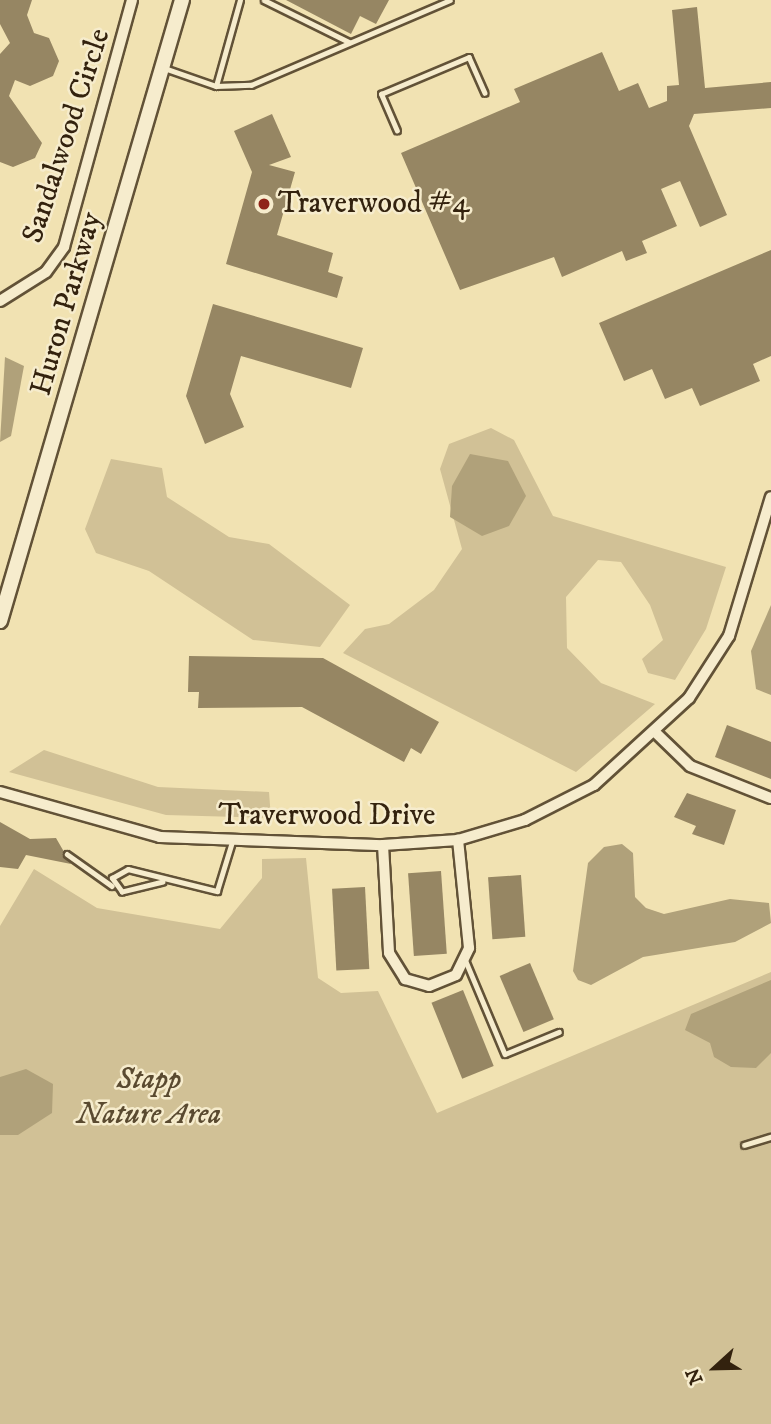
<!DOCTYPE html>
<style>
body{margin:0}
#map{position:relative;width:771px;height:1424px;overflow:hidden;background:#f1e2b2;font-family:"IM FELL DW Pica",serif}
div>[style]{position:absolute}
.green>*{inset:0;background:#d1c196}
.water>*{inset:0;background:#b0a17a}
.building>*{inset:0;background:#968663;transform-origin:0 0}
.roads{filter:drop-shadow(2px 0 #625237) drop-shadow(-2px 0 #625237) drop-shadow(0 2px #625237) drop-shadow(0 -2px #625237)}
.lane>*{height:4.5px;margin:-2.25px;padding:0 2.25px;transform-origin:2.25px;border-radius:2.25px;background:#f6eccd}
.street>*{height:10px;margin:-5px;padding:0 5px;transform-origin:5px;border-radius:5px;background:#f6eccd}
.secondary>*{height:14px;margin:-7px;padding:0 7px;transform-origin:7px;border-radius:7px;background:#f6eccd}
.dots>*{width:19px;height:19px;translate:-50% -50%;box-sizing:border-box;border:4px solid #f6eccd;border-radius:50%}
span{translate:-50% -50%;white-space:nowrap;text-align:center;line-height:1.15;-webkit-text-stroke:5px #f6eccd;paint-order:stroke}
.street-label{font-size:30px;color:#33220e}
.poi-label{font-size:30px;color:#33220e}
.left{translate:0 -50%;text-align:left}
.park-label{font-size:30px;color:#5a4a30;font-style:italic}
.north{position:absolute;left:680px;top:1333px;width:70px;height:70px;-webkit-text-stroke:5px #f6eccd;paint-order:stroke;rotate:248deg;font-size:19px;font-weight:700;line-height:28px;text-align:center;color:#33220e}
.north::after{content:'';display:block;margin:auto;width:24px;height:32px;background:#33220e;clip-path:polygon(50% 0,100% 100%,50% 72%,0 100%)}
</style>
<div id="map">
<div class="green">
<div style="clip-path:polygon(491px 428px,514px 440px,553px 516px,726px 567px,706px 629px,675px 680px,648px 673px,642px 659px,663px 640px,650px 605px,621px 562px,598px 560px,566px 597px,567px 648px,601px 683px,655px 704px,576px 772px,343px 653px,365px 629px,389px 624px,434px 590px,462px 549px,440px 469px,449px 444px)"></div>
<div style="clip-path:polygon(111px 459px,162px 468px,167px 497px,229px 537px,269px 544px,350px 605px,320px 647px,253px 640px,149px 571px,96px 553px,85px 529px)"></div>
<div style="clip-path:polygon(44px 750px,158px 787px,269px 792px,271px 818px,166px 815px,9px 772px)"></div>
<div style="clip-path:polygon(306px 858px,318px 978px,341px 993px,378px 991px,437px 1113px,771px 972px,771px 1424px,0 1424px,0 926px,34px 869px,97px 908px,220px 929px,262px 878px,262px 859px)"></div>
</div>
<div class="water">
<div style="clip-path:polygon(5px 357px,24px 366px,11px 436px,0 442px)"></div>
<div style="clip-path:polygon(470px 454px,508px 461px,526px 496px,509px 526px,482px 536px,450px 517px,452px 486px)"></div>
<div style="clip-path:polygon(771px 605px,771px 695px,756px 689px,751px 651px)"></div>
<div style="clip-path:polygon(622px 844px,633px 853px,635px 897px,646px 908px,664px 914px,730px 899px,769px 903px,771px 923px,735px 942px,643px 957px,591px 985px,578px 980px,573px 971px,588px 863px,604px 847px)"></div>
<div style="clip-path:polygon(771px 980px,771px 1053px,756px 1068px,731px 1067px,714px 1057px,710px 1043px,685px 1030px,691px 1014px)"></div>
<div style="clip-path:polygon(26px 1069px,53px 1084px,52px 1113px,18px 1135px,0 1135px,0 1077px)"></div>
</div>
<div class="building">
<div style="clip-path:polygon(0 0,32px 0,27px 15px,34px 33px,49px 38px,59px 61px,53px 76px,30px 86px,15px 80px,9px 96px,42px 143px,35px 158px,13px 167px,0 162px,0 54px,10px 43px,0 24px)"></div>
<div style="clip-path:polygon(286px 0,389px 0,376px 24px,360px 16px,351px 34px)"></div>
<div style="clip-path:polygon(697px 7px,705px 88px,771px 82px,771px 108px,694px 114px,689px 126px,727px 215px,700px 227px,680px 181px,661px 189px,677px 226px,642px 241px,647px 253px,626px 261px,622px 251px,562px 277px,554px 257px,460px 290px,401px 153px,520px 102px,514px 89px,602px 52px,619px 91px,638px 83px,649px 108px,667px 101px,667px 86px,679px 85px,672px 10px)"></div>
<div style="clip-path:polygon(272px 114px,291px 157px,269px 165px,295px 172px,277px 235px,333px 253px,328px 272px,343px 277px,337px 298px,226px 264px,252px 172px,234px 131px)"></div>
<div style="clip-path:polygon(771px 250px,771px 356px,753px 364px,760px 381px,700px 406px,692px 388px,665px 399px,652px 369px,624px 381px,599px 323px)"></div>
<div style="clip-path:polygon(213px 304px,363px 348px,351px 388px,241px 356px,230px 394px,244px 427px,205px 444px,186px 396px)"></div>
<div style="clip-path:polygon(189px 656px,323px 658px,439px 722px,421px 754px,411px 748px,404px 762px,302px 707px,198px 708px,199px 692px,188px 692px)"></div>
<div style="clip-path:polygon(727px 725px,771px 742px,771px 779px,715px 757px)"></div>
<div style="clip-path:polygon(687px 793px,736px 810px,724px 845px,692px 834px,696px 826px,674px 817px)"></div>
<div style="clip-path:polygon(0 822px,30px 839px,56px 838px,71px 864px,26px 855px,18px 869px,0 867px)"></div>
<div style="left:441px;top:871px;width:83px;height:33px;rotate:86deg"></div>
<div style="left:521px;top:875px;width:62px;height:33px;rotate:86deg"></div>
<div style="left:365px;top:887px;width:82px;height:33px;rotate:87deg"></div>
<div style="left:530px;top:963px;width:61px;height:33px;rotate:67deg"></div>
<div style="left:463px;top:990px;width:82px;height:34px;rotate:68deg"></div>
</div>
<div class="roads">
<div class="lane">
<div style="left:264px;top:0;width:95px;rotate:26.3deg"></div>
<div style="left:164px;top:68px;width:55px;rotate:19.1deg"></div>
<div style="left:216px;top:86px;width:35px;rotate:-2deg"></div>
<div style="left:251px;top:85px;width:216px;rotate:-23.1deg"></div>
<div style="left:216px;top:86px;width:89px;rotate:-74.4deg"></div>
<div style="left:397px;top:131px;width:40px;rotate:-113.4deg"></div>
<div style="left:381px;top:94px;width:95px;rotate:-22.8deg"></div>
<div style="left:469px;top:57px;width:39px;rotate:66deg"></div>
<div style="left:67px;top:854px;width:55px;rotate:35.4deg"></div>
<div style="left:163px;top:882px;width:42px;rotate:166.3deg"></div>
<div style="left:122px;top:892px;width:17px;rotate:-126deg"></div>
<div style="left:112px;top:878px;width:18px;rotate:-29deg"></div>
<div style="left:128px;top:869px;width:92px;rotate:13.9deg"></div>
<div style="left:217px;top:891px;width:51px;rotate:-73deg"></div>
<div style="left:465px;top:959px;width:103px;rotate:67.2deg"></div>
<div style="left:505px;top:1054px;width:58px;rotate:-22.2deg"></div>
<div style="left:744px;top:1145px;width:28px;rotate:-17deg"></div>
</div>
<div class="street">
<div style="left:0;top:301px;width:54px;rotate:-32.2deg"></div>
<div style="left:46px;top:272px;width:31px;rotate:-54deg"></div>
<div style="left:64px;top:247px;width:256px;rotate:-74.6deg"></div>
<div style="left:656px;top:733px;width:47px;rotate:44.1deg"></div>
<div style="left:690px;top:766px;width:87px;rotate:21.6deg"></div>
<div style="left:0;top:792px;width:166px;rotate:15.7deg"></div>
<div style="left:160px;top:837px;width:223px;rotate:2.1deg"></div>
<div style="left:383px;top:845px;width:75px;rotate:-3.8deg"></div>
<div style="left:458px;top:840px;width:70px;rotate:-16.6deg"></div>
<div style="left:525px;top:820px;width:77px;rotate:-26.9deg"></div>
<div style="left:594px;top:785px;width:129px;rotate:-42.5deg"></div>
<div style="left:689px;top:698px;width:74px;rotate:-57.2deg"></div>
<div style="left:729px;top:636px;width:145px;rotate:-73.2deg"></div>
<div style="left:383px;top:845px;width:108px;rotate:86.8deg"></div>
<div style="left:389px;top:953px;width:31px;rotate:58deg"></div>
<div style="left:405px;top:979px;width:25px;rotate:16deg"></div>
<div style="left:429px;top:986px;width:29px;rotate:-22deg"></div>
<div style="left:456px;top:975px;width:30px;rotate:-64deg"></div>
<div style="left:469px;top:948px;width:109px;rotate:-95.8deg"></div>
</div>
<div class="secondary">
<div style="left:0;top:621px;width:647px;rotate:-73.67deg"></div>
</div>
</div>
<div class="dots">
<div style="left:264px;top:204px;background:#8f2418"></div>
</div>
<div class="street-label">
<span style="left:67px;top:136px;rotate:-72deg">Sandalwood Circle</span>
<span style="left:67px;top:304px;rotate:-74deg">Huron Parkway</span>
<span style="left:327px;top:816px">Traverwood Drive</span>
</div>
<div class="poi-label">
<span class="left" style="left:278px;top:204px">Traverwood #4</span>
</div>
<div class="park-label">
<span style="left:149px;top:1097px">Stapp<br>Nature Area</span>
</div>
<div class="north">N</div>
</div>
